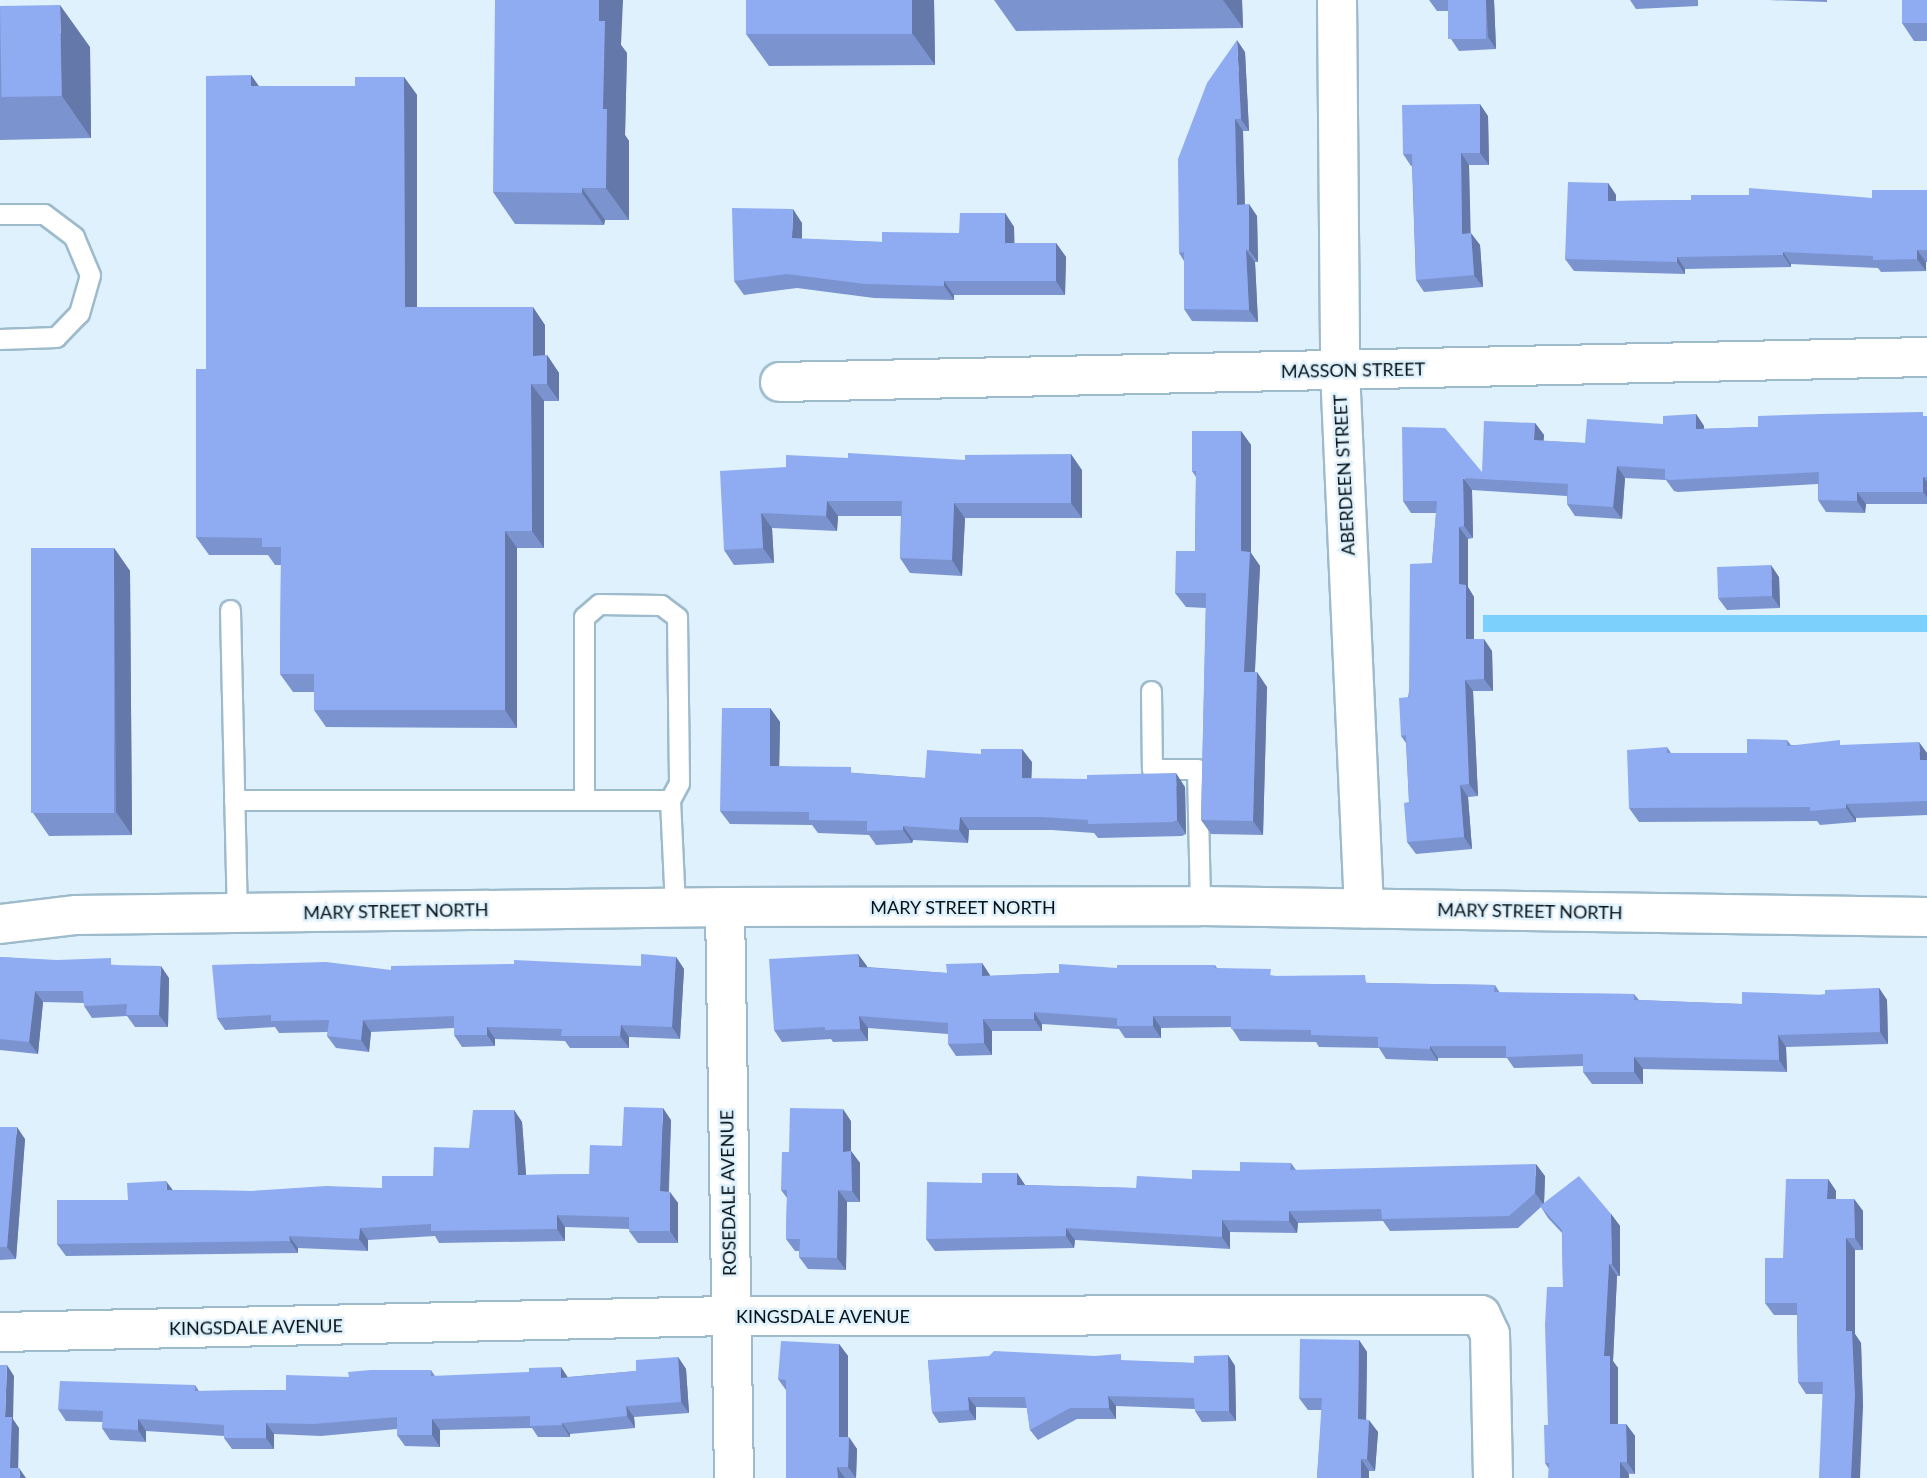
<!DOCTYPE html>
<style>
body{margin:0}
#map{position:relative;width:1927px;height:1478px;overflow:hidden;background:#dff1fc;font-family:Lato,sans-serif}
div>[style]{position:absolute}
.green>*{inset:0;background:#7cd0fc;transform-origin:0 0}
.roads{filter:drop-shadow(2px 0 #9ebbcc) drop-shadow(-2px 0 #9ebbcc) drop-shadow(0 2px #9ebbcc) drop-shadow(0 -2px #9ebbcc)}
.lane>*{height:19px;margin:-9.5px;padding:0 9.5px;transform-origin:9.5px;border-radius:9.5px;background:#fff}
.street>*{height:38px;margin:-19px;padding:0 19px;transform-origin:19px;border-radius:19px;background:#fff}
.secondary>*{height:38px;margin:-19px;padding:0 19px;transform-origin:19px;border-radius:19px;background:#fff}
.wall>*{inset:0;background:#7b94d0}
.shaded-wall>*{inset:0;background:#6478a9}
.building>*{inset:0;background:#8facf2;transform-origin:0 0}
span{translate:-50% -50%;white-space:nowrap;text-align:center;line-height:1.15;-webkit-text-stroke:5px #dff1fc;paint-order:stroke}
.street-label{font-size:18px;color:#071218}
</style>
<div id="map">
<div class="green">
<div style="left:1927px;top:615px;width:17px;height:444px;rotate:90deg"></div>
</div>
<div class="roads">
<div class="lane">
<div style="left:0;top:214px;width:44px"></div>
<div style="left:44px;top:214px;width:38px;rotate:37deg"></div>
<div style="left:74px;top:237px;width:41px;rotate:67.2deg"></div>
<div style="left:90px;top:275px;width:40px;rotate:106deg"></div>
<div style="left:79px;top:313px;width:33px;rotate:134deg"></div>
<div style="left:56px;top:337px;width:56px;rotate:178deg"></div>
<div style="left:230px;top:610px;width:303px;rotate:88.7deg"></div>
<div style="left:1151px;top:691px;width:78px;rotate:89.3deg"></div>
<div style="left:1152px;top:769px;width:45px"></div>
<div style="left:1197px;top:769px;width:137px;rotate:88.7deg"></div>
<div style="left:584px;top:798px;width:181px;rotate:-90deg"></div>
<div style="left:584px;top:617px;width:20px;rotate:-41deg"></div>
<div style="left:599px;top:604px;width:62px;rotate:0.9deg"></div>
<div style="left:661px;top:605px;width:20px;rotate:37deg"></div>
<div style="left:677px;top:617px;width:166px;rotate:89.3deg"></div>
<div style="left:679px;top:783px;width:19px;rotate:118deg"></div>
<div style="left:670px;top:800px;width:108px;rotate:87.3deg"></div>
<div style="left:234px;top:800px;width:436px"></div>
</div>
<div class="street">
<div style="left:1337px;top:0;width:370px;rotate:89.5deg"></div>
<div style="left:1340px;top:370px;width:539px;rotate:87.45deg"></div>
<div style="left:780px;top:382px;width:1147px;rotate:-1.25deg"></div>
<div style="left:725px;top:907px;width:571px;rotate:89.1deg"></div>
<div style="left:0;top:1332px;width:730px;rotate:-1.26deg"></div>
<div style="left:730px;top:1316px;width:751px;rotate:-0.08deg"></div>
<div style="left:1481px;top:1315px;width:21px;rotate:65deg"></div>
<div style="left:1490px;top:1334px;width:144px;rotate:88.8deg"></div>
</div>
<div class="secondary">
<div style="left:0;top:924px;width:77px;rotate:-6.8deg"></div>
<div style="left:76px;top:915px;width:649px;rotate:-0.71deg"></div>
<div style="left:725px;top:907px;width:475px;rotate:-0.1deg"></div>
<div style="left:1200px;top:906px;width:727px;rotate:0.87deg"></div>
</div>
</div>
<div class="wall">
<div style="clip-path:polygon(934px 0,935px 65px,769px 66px,746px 34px)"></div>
<div style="clip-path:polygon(994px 0,1242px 0,1243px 28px,1016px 31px)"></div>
<div style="clip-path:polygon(1429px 0,1494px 0,1496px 49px,1459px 51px,1451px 39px,1449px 11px,1437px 11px)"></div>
<div style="clip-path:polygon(1630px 0,1698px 0,1698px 6px,1636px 9px)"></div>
<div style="clip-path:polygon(1769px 0,1827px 0,1827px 2px)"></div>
<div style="clip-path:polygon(1927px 0,1927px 41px,1914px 41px,1902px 23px)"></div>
<div style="clip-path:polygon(0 6px,90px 47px,91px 138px,0 140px)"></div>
<div style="clip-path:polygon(621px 45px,627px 53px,625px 135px,629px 141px,629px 220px,605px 220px,604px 225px,515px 224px,493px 192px)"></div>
<div style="clip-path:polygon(1245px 52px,1249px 131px,1243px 131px,1245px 205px,1257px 216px,1258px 262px,1255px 262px,1258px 322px,1192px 321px,1184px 309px,1184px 261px,1179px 253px)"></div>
<div style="clip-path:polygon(251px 75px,259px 86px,355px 86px,404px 77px,417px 95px,417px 307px,545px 325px,545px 355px,547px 355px,559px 373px,559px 401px,544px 401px,544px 548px,517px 548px,517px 728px,326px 727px,314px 710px,314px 692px,293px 692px,280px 674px,281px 565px,275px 565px,268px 555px,209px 555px,196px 537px)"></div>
<div style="clip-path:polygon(1488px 116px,1489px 165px,1469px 165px,1470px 233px,1480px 245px,1483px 287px,1424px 292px,1416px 280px,1412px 166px,1411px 166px,1403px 154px)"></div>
<div style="clip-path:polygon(1608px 183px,1616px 195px,1616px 201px,1872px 198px,1927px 190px,1927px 262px,1926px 262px,1926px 271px,1881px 272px,1878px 268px,1791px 264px,1791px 267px,1685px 269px,1685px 274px,1574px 271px,1565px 259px)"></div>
<div style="clip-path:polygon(1005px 213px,1014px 227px,1014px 243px,1056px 243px,1066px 257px,1065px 295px,954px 295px,954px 300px,874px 298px,797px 288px,744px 295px,734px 281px,802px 223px,802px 239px,882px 242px,959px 233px)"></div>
<div style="clip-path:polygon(1696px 414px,1704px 426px,1704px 429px,1758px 427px,1927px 416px,1927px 504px,1866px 504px,1865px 513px,1826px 512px,1818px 500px,1818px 484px,1678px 492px,1674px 491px,1666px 480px,1625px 478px,1622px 519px,1575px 516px,1567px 504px,1567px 496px,1472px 490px,1473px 538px,1468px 539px,1468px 587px,1474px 597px,1474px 639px,1492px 651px,1493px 691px,1473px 691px,1478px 796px,1468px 797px,1472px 849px,1416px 854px,1407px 842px,1409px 802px,1406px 743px,1401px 736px,1432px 563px,1436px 513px,1411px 513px,1403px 501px,1482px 472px,1535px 423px,1544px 435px,1543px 441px,1585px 443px,1663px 424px)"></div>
<div style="clip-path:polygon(1241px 431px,1251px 445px,1251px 553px,1260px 566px,1255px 672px,1267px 687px,1263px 835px,1211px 834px,1201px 820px,1206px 608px,1186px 607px,1175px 593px,1195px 551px,1196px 477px,1192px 471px)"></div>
<div style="clip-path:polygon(786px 467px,1082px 470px,1082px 518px,965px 518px,962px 576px,910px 573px,900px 558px,901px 516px,838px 516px,837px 531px,772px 528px,774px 563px,734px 565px,724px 550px)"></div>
<div style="clip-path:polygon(114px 548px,130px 571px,132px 835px,49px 836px,33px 813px)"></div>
<div style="clip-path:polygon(1779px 577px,1780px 608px,1727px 610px,1718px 598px)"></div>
<div style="clip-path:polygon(770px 708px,780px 722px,779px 766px,855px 773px,925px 778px,1032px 762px,1031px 779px,1185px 787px,1186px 834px,1182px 836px,1098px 838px,1094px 833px,1052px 830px,969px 830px,968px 843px,913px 840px,912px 843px,876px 845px,869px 835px,818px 833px,812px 825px,730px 824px,720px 811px)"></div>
<div style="clip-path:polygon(1787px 740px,1791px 745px,1843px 745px,1927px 753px,1927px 815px,1856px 818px,1856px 822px,1820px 825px,1817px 821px,1639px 822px,1629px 808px,1667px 747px,1671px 753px,1747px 753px)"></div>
<div style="clip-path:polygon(0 957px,116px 965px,169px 978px,168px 1027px,135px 1027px,127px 1016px,92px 1018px,84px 1006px,84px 1003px,43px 1002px,38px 1054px,0 1050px)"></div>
<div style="clip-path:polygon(676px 957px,684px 969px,680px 1039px,629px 1037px,629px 1048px,570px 1048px,565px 1041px,495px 1039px,495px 1046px,462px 1047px,454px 1035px,454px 1028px,371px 1032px,369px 1052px,336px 1048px,327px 1036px,328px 1032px,279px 1033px,275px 1027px,225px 1030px,217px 1018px,391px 970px,641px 966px)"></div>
<div style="clip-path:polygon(982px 963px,990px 976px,1059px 973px,1117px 968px,1215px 965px,1217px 968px,1276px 976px,1371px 983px,1495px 985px,1500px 993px,1634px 994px,1639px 1000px,1742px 1004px,1879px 988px,1887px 1000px,1888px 1044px,1786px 1047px,1787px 1072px,1643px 1069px,1643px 1084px,1592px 1084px,1583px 1072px,1583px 1066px,1514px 1068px,1507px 1058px,1438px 1058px,1438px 1061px,1386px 1059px,1379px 1048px,1319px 1047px,1316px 1042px,1240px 1041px,1231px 1027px,1161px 1028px,1161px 1038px,1125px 1038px,1119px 1029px,1042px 1024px,1042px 1031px,992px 1031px,992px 1055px,956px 1056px,948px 1044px,948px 1034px,868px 1028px,868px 1041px,833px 1042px,831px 1039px,782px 1042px,774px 1030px,867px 966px,867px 967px,947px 973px)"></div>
<div style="clip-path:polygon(514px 1110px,522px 1122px,526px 1175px,589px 1174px,622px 1146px,671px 1120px,669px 1192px,678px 1203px,678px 1243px,638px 1243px,629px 1231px,629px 1229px,565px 1227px,565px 1241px,439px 1243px,435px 1236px,368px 1240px,368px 1251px,298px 1248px,298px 1253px,66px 1256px,57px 1244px,172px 1190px,251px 1191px,382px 1188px,433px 1176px,469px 1148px)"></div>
<div style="clip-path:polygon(851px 1121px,851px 1151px,860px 1163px,860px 1202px,847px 1202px,846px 1270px,808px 1269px,799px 1257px,799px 1251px,795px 1251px,786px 1239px,787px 1198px,781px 1190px,789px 1152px)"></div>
<div style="clip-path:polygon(0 1127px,25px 1139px,16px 1259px,0 1260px)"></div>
<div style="clip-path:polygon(1291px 1163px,1296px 1170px,1545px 1176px,1544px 1203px,1611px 1214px,1620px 1226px,1620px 1276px,1617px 1276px,1613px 1361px,1618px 1368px,1618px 1424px,1626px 1424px,1635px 1436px,1635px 1474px,1549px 1469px,1545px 1463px,1563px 1287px,1562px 1233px,1548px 1218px,1541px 1207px,1518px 1228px,1390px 1231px,1383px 1221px,1298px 1223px,1297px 1233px,1230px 1232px,1230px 1249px,1075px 1240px,1074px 1248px,935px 1251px,926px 1239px,982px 1183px,1017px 1173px,1025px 1185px,1136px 1188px)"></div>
<div style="clip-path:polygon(1828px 1179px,1836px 1191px,1836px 1199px,1854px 1199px,1863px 1211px,1863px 1250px,1855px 1250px,1855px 1334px,1861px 1343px,1863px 1407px,1822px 1394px,1806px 1394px,1798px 1382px,1797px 1315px,1774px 1315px,1765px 1303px,1783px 1258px)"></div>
<div style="clip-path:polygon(1359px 1340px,1367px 1352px,1366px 1419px,1378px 1432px,1375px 1471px,1369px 1471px,1369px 1478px,1317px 1478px,1322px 1410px,1308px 1410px,1299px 1398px)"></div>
<div style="clip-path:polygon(839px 1344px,848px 1356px,848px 1437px,857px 1449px,856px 1478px,786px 1478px,786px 1390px,778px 1379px)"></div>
<div style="clip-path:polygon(1228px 1355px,1235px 1366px,1236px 1421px,1202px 1422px,1195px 1411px,1195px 1409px,1116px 1406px,1116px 1419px,1077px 1419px,1038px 1440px,1030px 1430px,1027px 1408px,976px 1407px,976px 1420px,939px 1423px,932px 1412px,928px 1360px,1126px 1361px,1194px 1363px)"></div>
<div style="clip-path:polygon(678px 1357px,686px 1369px,689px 1413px,634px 1417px,635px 1428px,570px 1434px,570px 1437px,538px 1437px,532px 1428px,440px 1430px,440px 1447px,405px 1446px,397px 1435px,397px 1429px,321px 1436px,274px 1434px,274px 1449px,232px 1449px,224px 1438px,224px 1436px,146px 1431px,146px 1442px,110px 1440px,102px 1428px,103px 1422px,66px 1421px,58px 1409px,195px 1385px,199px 1391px,286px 1390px,349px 1377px,431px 1370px,435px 1376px,568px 1377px,636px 1371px)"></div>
</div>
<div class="shaded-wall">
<div style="clip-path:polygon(599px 0,623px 0,621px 45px,627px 53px,625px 135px,629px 141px,629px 220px,606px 188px,599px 21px)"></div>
<div style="clip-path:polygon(912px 0,934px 0,935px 65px,912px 33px)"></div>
<div style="clip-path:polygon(1223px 0,1242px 0,1243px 28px)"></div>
<div style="clip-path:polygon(1486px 0,1494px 0,1496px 49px,1488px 37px)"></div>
<div style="clip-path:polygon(60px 5px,90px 47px,91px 138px,62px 96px)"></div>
<div style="clip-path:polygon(1237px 40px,1245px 52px,1249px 131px,1241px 119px)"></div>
<div style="clip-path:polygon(251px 75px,263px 93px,251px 86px)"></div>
<div style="clip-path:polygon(404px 77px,417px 95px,417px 325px,405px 307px)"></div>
<div style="clip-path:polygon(1480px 104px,1488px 116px,1489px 165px,1480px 153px)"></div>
<div style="clip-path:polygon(1235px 119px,1243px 131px,1245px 217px,1237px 205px)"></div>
<div style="clip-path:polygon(1461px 153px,1469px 165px,1471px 245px,1462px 234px)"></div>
<div style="clip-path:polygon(1608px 183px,1616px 195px,1616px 213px,1608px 201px)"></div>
<div style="clip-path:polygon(582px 188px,605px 220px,604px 225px,582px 193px)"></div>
<div style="clip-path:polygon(1249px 204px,1257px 216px,1258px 262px,1249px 250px)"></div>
<div style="clip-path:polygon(793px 209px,802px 223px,802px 252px,792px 238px)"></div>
<div style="clip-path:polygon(1005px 213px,1014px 227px,1015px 257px,1005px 243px)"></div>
<div style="clip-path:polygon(1471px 233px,1480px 245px,1483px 287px,1474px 275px)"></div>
<div style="clip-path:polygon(1056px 243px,1066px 257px,1065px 295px,1056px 281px)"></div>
<div style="clip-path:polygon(1246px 250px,1255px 262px,1258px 322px,1249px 310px)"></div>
<div style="clip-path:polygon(1917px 250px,1926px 262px,1926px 271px,1917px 259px)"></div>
<div style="clip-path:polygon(1783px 252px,1791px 264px,1791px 267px,1783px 255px)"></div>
<div style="clip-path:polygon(1677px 257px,1685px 269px,1685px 274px,1677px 262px)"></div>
<div style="clip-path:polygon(944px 281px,954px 295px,954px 300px,944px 286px)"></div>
<div style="clip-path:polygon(533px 307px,545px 325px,545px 373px,533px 356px)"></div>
<div style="clip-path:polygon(547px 355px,559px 373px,559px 401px,547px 384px)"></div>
<div style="clip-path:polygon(531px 384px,544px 401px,544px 548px,532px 531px)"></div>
<div style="clip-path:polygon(1696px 414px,1704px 426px,1705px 441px,1696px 429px)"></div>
<div style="clip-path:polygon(1535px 423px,1544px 435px,1543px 452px,1534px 440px)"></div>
<div style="clip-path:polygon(1241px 431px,1251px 445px,1251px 553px,1260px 566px,1254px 686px,1244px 672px,1241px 551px)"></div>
<div style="clip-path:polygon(1071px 454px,1082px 470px,1082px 518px,1071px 503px)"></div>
<div style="clip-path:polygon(1617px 466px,1625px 478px,1622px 519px,1613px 507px)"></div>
<div style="clip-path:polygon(1923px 477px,1927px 482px,1927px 497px,1923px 492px)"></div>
<div style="clip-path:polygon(1463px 478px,1472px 490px,1473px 538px,1464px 526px)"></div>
<div style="clip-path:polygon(1857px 492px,1866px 504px,1865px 513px,1857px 501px)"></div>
<div style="clip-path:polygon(827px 501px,838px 516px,837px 531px,826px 516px)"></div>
<div style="clip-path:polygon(954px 503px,965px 518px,962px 576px,952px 560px)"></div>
<div style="clip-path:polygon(761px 513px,772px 528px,774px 563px,763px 548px)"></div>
<div style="clip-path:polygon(1459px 527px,1468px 539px,1468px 587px,1474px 597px,1474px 651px,1466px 639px,1459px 584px)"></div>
<div style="clip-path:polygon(505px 531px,517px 548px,517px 728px,505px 710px)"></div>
<div style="clip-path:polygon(114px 548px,130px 571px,132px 835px,116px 812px)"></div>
<div style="clip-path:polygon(1771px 565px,1779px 577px,1780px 608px,1772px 596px)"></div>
<div style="clip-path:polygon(1484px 639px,1492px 651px,1493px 691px,1484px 679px)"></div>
<div style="clip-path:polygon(1257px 672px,1267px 687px,1263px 835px,1253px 821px)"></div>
<div style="clip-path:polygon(1465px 680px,1473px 691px,1478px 796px,1469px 784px)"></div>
<div style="clip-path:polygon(770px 708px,780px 722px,779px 779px,770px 766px)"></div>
<div style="clip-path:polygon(1919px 742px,1927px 753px,1927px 770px,1920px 760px)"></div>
<div style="clip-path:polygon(1022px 749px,1032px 762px,1031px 792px,1022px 778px)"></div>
<div style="clip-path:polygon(1176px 773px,1185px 787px,1186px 834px,1177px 820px)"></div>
<div style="clip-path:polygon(1460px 785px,1468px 797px,1472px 849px,1464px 837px)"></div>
<div style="clip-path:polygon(1846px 804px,1856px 818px,1856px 822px,1846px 808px)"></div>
<div style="clip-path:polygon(960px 817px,969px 830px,968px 843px,959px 830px)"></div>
<div style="clip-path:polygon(903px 826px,913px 840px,912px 843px,903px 830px)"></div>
<div style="clip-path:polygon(858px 954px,867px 966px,867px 979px,859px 967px)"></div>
<div style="clip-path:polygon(676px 957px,684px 969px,680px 1039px,672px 1027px)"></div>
<div style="clip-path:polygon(982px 963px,990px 975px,991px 988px,982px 976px)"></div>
<div style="clip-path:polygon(161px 966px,169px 978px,168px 1027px,159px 1015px)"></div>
<div style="clip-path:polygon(1879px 988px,1887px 1000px,1888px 1044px,1880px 1032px)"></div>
<div style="clip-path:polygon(35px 991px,43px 1002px,38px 1054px,29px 1042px)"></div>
<div style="clip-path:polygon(1034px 1012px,1042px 1024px,1042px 1031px,1034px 1019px)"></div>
<div style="clip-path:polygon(859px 1016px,868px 1028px,868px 1041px,860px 1029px)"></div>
<div style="clip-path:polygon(1153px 1016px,1161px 1028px,1161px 1038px,1153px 1026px)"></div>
<div style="clip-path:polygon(983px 1019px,992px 1031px,992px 1055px,984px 1043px)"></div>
<div style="clip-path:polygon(363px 1020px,371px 1032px,369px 1052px,361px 1040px)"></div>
<div style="clip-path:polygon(621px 1025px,629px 1037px,629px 1048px,620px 1036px)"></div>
<div style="clip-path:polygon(487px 1027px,495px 1039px,495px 1046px,487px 1035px)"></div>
<div style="clip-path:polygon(1778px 1035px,1786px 1047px,1787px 1072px,1779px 1060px)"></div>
<div style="clip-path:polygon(1430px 1046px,1438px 1058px,1438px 1061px,1430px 1049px)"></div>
<div style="clip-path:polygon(1634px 1057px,1643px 1069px,1643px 1084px,1634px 1072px)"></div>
<div style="clip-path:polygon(663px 1108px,671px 1120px,668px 1203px,660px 1191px)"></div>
<div style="clip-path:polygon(843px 1109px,851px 1121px,851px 1163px,843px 1152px)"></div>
<div style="clip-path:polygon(514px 1110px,522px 1122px,527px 1187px,518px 1175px)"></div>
<div style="clip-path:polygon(17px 1127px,25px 1139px,16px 1259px,7px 1247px)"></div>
<div style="clip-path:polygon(851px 1151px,860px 1163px,860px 1202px,852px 1191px)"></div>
<div style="clip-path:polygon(1536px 1164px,1545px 1176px,1544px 1205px,1535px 1193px)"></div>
<div style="clip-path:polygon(1017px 1173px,1025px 1185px,1017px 1185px)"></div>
<div style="clip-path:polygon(1828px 1179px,1836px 1191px,1835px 1211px,1827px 1199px)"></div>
<div style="clip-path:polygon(166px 1181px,175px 1193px,167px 1190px)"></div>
<div style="clip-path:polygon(838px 1190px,847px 1202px,846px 1270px,837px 1258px)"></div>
<div style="clip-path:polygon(670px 1192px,678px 1203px,678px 1243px,670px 1231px)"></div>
<div style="clip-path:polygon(1854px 1199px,1863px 1211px,1863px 1250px,1855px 1238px)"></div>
<div style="clip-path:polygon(1289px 1211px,1298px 1223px,1297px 1233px,1289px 1221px)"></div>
<div style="clip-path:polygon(1611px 1214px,1620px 1226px,1620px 1276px,1612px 1264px)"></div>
<div style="clip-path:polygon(557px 1215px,565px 1227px,565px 1241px,557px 1229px)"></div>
<div style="clip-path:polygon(1222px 1220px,1230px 1232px,1230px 1249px,1222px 1237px)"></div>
<div style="clip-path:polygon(360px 1228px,368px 1240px,368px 1251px,359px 1239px)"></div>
<div style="clip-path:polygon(1066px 1228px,1075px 1240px,1074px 1248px,1066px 1236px)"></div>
<div style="clip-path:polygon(289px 1236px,298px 1248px,298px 1253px,290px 1241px)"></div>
<div style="clip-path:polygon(1846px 1238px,1855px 1250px,1855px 1334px,1861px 1343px,1863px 1407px,1860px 1478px,1851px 1478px,1846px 1331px)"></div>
<div style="clip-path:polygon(1609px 1264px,1617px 1276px,1613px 1361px,1618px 1368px,1618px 1436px,1610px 1424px,1604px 1356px)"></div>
<div style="clip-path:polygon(1359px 1340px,1367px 1352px,1366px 1431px,1358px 1419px)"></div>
<div style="clip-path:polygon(839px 1344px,848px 1356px,848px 1449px,839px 1437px)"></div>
<div style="clip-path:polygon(1228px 1355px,1235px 1366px,1236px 1421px,1229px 1411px)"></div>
<div style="clip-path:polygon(678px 1357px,686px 1369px,689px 1413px,681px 1402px)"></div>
<div style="clip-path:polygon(7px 1365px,14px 1376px,13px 1419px,19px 1428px,18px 1478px,10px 1468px,5px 1417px)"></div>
<div style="clip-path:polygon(561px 1367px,569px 1379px,561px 1378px)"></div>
<div style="clip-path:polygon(1108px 1396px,1116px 1406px,1116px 1419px,1109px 1408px)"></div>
<div style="clip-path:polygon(968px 1397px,976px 1407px,976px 1420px,969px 1410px)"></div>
<div style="clip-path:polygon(626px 1406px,634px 1417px,635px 1428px,627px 1416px)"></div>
<div style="clip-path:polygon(138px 1419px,146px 1431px,146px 1442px,138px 1430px)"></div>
<div style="clip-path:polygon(432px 1419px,440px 1430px,440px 1447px,432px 1435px)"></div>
<div style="clip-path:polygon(1369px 1420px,1378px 1432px,1375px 1471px,1367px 1459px)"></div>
<div style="clip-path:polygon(266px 1423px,274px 1434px,274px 1449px,266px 1438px)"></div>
<div style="clip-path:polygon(562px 1423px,570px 1434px,570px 1437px,562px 1425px)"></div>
<div style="clip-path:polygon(1626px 1424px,1635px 1436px,1635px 1474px,1627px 1462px)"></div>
<div style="clip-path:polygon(849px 1437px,857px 1449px,856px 1478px,848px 1467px)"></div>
<div style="clip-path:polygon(1361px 1459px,1369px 1471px,1369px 1478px,1361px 1478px)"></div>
<div style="clip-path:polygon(1620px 1462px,1629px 1474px,1629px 1478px,1620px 1478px)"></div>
<div style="clip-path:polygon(837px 1467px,845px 1478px,838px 1478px)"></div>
<div style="clip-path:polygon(19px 1468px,26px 1478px,20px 1478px)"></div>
</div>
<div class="building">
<div style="clip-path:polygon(495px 0,599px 0,599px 21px,605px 21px,603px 109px,607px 109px,606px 188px,582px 188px,582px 193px,493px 192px)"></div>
<div style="left:746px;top:0;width:166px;height:34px"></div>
<div style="left:1448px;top:0;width:38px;height:39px"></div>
<div style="left:1902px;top:0;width:25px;height:23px"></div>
<div style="left:60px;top:5px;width:91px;height:60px;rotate:89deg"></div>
<div style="clip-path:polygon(1237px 40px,1241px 119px,1235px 119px,1237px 205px,1249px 204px,1249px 250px,1246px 250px,1249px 310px,1184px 309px,1184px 252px,1179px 253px,1178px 159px,1207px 83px)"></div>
<div style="clip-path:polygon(251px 75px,251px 86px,355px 86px,355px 77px,404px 77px,405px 307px,533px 307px,533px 356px,547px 355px,547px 384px,531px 384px,532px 531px,505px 531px,505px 710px,314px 710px,314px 674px,280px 674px,281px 547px,262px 547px,262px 538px,196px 537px,196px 369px,206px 369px,206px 76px)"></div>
<div style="clip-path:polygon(1480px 104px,1480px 153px,1461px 153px,1462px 234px,1471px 233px,1474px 275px,1416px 280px,1412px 154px,1403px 154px,1402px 105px)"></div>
<div style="clip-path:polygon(1568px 182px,1608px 183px,1608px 201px,1691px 200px,1691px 195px,1749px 195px,1749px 188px,1872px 198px,1872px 190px,1927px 190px,1927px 250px,1917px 250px,1917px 259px,1873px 260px,1873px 256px,1783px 252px,1783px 255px,1677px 257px,1677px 262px,1565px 259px)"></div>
<div style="clip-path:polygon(732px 208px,793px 209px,792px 238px,882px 242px,882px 232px,959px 233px,960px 213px,1005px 213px,1005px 243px,1056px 243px,1056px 281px,944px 281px,944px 286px,865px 284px,787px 274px,734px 281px)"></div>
<div style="clip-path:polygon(1923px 412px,1923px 416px,1927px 416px,1927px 477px,1923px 477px,1923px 492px,1857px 492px,1857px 501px,1818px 500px,1819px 472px,1670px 480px,1665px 479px,1665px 469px,1617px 466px,1613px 507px,1567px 504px,1568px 484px,1463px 478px,1464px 526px,1459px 527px,1459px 584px,1466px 585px,1466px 639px,1484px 639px,1484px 679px,1465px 680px,1469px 784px,1460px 785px,1464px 837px,1407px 842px,1404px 803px,1409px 802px,1406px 735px,1401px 736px,1399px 698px,1409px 697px,1410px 564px,1432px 563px,1437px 501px,1403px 501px,1402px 427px,1445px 428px,1482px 472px,1484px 421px,1535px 423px,1534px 440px,1585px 443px,1587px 419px,1663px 424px,1663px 416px,1696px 414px,1696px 429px,1758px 427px,1758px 416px,1820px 414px)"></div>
<div style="clip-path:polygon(1192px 431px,1241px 431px,1241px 551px,1250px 552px,1244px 672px,1257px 672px,1253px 821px,1201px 820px,1206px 593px,1175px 593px,1176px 551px,1195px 551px,1196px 471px,1192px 471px)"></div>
<div style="clip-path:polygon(848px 453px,965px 460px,965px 455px,1071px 454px,1071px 503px,954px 503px,952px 560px,900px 558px,902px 501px,827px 501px,826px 516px,761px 513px,763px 548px,724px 550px,720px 471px,786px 467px,786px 455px,848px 458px)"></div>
<div style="left:31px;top:548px;width:83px;height:265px"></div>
<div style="left:1771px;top:565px;width:31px;height:54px;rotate:88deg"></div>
<div style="clip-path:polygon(722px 708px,770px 708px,770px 766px,851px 767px,851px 773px,925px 778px,927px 750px,981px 754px,981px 749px,1022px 749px,1022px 778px,1087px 779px,1087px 775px,1176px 773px,1177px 820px,1172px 822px,1088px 824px,1088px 820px,1042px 817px,960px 817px,959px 830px,903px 826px,903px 830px,867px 831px,867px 821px,809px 820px,809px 812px,720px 811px)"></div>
<div style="clip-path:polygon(1747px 739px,1787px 740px,1787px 746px,1840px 740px,1840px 745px,1919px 742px,1920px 760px,1927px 760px,1927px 801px,1846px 804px,1846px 808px,1810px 811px,1810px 807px,1629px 808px,1627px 750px,1667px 747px,1667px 753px,1747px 753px)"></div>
<div style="clip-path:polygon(641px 954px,676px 957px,672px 1027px,621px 1025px,620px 1036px,561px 1036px,562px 1029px,487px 1027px,487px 1035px,454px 1035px,454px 1016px,363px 1020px,361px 1040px,327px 1036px,329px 1020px,271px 1021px,271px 1015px,217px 1018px,212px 965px,326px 962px,391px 970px,391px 966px,514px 964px,514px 960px,641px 966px)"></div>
<div style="clip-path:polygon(858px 954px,859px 967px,947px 973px,946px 964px,982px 963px,982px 976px,1059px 973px,1059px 964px,1117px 968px,1117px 965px,1215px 965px,1215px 968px,1271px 969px,1270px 976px,1365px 975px,1366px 983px,1495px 985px,1494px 992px,1634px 994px,1634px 1000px,1742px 1004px,1742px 992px,1825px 995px,1825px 990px,1879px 988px,1880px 1032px,1778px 1035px,1779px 1060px,1634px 1057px,1634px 1072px,1583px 1072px,1583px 1054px,1506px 1057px,1506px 1046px,1430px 1046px,1430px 1049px,1378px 1047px,1378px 1037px,1311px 1035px,1311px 1030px,1231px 1029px,1231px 1016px,1153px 1016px,1153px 1026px,1117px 1026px,1117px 1018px,1034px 1012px,1034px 1019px,983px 1019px,984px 1043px,948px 1044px,948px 1023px,859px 1016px,860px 1029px,825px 1030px,825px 1027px,774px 1030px,769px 959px)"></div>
<div style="clip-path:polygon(0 957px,57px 960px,111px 958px,111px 965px,161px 966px,159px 1015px,126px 1015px,127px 1004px,84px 1006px,83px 991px,35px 991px,29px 1042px,0 1039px)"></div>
<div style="clip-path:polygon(624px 1107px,663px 1108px,660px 1191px,670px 1192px,670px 1231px,629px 1231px,629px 1217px,557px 1215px,557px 1229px,431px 1231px,431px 1224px,360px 1228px,359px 1239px,289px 1236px,290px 1241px,57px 1244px,57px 1200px,128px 1200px,127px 1183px,166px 1181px,167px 1190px,251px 1191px,326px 1186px,382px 1188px,382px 1176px,433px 1176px,434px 1147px,469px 1148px,473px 1110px,514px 1110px,518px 1175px,589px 1174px,590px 1145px,622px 1146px)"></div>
<div style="clip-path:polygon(790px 1108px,843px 1109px,843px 1152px,851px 1151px,852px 1191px,838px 1190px,837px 1258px,799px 1257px,800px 1239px,786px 1239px,787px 1190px,781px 1190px,782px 1152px,789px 1152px)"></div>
<div style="clip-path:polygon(0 1127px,17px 1127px,7px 1247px,0 1247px)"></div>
<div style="clip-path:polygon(1240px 1162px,1291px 1163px,1290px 1170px,1536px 1164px,1535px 1193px,1509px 1216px,1382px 1219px,1381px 1209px,1289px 1211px,1289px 1221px,1222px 1220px,1222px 1237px,1066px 1228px,1066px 1236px,926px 1239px,927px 1182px,982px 1183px,982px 1173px,1017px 1173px,1017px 1185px,1136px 1188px,1137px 1176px,1192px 1179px,1192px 1170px,1240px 1171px)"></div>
<div style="clip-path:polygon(1579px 1176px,1611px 1214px,1612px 1264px,1609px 1264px,1604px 1356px,1610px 1356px,1610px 1424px,1626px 1424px,1627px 1462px,1620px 1462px,1620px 1478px,1548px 1478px,1549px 1463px,1545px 1463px,1544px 1425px,1548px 1425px,1545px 1325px,1547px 1287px,1563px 1287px,1562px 1230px,1540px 1206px)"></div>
<div style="clip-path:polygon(1786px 1179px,1828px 1179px,1827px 1199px,1854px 1199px,1855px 1238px,1846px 1238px,1846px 1331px,1852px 1331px,1855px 1395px,1851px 1478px,1819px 1478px,1823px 1382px,1798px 1382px,1797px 1303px,1765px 1303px,1765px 1258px,1783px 1258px)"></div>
<div style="clip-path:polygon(1300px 1339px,1359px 1340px,1358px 1419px,1369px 1420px,1367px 1459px,1361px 1459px,1361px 1478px,1317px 1478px,1322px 1398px,1299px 1398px)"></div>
<div style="clip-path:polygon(781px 1341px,839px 1344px,839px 1437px,849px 1437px,848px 1467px,837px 1467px,838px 1478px,786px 1478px,786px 1380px,778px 1379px)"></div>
<div style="clip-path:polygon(994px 1351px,1095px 1356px,1121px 1354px,1121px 1360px,1194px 1363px,1194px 1356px,1228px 1355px,1229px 1411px,1195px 1411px,1194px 1398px,1108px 1396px,1109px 1408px,1070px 1408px,1030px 1430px,1025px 1397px,968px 1397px,969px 1410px,932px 1412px,928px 1360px,989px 1356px)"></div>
<div style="clip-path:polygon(678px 1357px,681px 1402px,626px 1406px,627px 1416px,562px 1423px,562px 1425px,530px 1426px,530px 1416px,432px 1419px,432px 1435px,397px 1435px,397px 1417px,313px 1424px,266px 1423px,266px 1438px,224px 1438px,224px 1425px,138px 1419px,138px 1430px,102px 1428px,103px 1411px,58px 1409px,60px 1381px,195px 1385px,195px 1391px,286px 1390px,286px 1375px,349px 1377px,348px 1372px,371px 1370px,431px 1370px,431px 1376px,529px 1372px,529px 1368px,561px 1367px,561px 1378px,636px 1371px,636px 1360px)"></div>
<div style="clip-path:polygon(0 1365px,7px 1365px,5px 1417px,12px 1417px,10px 1468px,19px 1468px,20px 1478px,0 1478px)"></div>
</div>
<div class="street-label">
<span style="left:1353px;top:370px;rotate:-1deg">MASSON STREET</span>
<span style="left:1344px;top:475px;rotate:-93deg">ABERDEEN STREET</span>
<span style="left:963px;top:907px">MARY STREET NORTH</span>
<span style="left:396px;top:911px;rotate:-1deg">MARY STREET NORTH</span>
<span style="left:1530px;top:911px;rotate:1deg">MARY STREET NORTH</span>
<span style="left:728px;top:1193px;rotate:-91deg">ROSEDALE AVENUE</span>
<span style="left:823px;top:1316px">KINGSDALE AVENUE</span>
<span style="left:256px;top:1327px;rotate:-1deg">KINGSDALE AVENUE</span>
</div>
</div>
